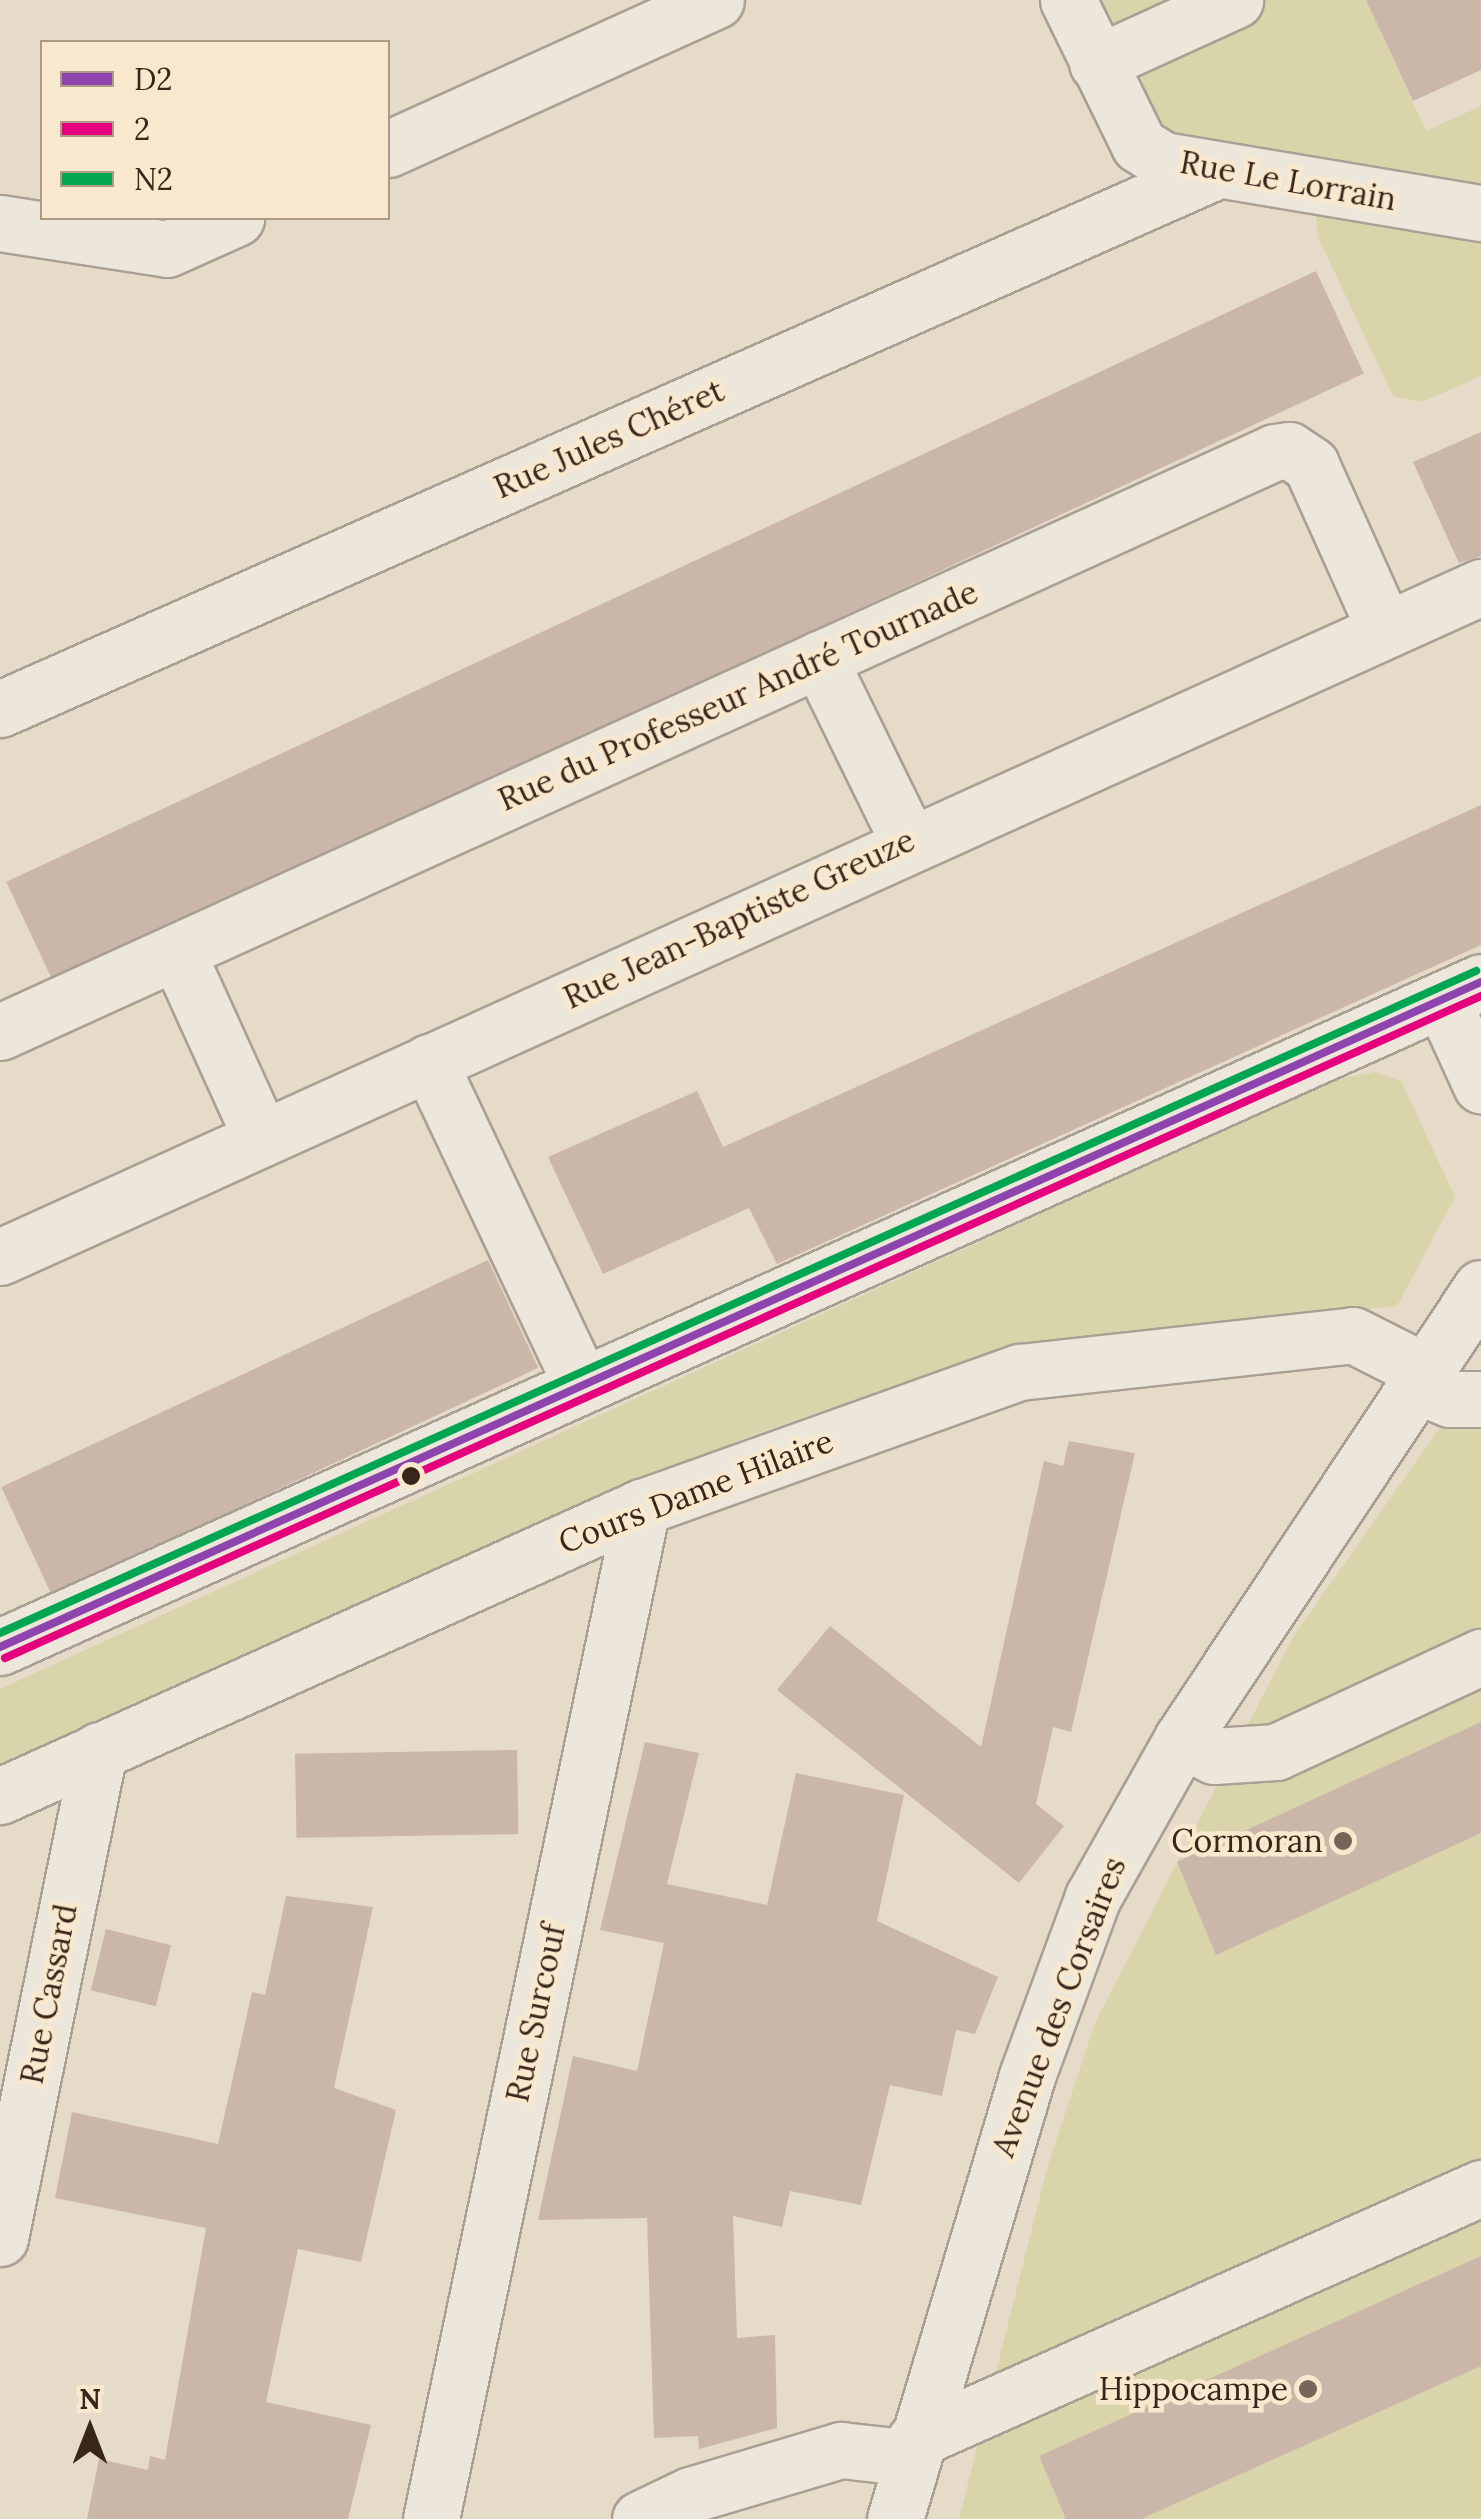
<!DOCTYPE html>
<meta charset="utf-8">
<style>
body{margin:0}
#map{position:relative;width:1481px;height:2519px;overflow:hidden;background:#e6dac9;font-family:Lora,serif}
div>[style]{position:absolute}
.green>*{inset:0;background:#d9d4aa}
.building>*{inset:0;background:#cab7aa;transform-origin:0 0}
.roads{filter:drop-shadow(2px 0 #aa9f93) drop-shadow(-2px 0 #aa9f93) drop-shadow(0 2px #aa9f93) drop-shadow(0 -2px #aa9f93)}
.minor>*{height:55px;margin:-27.5px;padding:0 27.5px;transform-origin:27.5px;border-radius:27.5px;background:#ede6db}
.tertiary>*{height:55px;margin:-27.5px;padding:0 27.5px;transform-origin:27.5px;border-radius:27.5px;background:#ede6db}
.bus-1>*{height:8px;margin:-4px;padding:0 4px;transform-origin:4px;border-radius:4px;background:#8e44ad}
.bus-2>*{height:8px;margin:-4px;padding:0 4px;transform-origin:4px;border-radius:4px;background:#e5007d}
.bus-3>*{height:8px;margin:-4px;padding:0 4px;transform-origin:4px;border-radius:4px;background:#00a651}
.dots>*{width:28px;height:28px;translate:-50% -50%;box-sizing:border-box;border:5px solid #f8e8cd;border-radius:50%}
span{translate:-50% -50%;white-space:nowrap;text-align:center;line-height:1.15;-webkit-text-stroke:9px #f8e8cd;paint-order:stroke}
.street-label{font-size:32px;color:#39261b}
.poi-label{font-size:32px;color:#39261b}
.right{translate:-100% -50%;text-align:right}
.legend{position:absolute;left:40px;top:40px;width:350px;height:180px;box-sizing:border-box;background:#f8e8cd;border:2px solid #ac9a86;margin:0;padding:12px 18px;list-style:none;font-size:30px;color:#39261b}
.legend li{display:flex;align-items:center;gap:20px;height:50px}
.legend b{width:50px;border:2px solid #ac9a86}
.north{position:absolute;left:40px;top:2379px;width:100px;height:100px;-webkit-text-stroke:8px #f8e8cd;paint-order:stroke;rotate:0deg;font-size:28px;font-weight:700;line-height:40px;text-align:center;color:#39261b}
.north::after{content:'';display:block;margin:auto;width:35px;height:45px;background:#39261b;clip-path:polygon(50% 0,100% 100%,50% 72%,0 100%)}
</style>
<div id="map">
<div class="green">
<div style="clip-path:polygon(1068px 0,1366px 0,1426px 131px,1481px 106px,1481px 376px,1422px 402px,1393px 396px,1318px 237px,1313px 185px,1163px 160px)"></div>
<div style="clip-path:polygon(1375px 1072px,1401px 1081px,1455px 1197px,1397px 1306px,1026px 1346px,968px 1360px,744px 1438px,0 1776px,0 1689px,1334px 1080px)"></div>
<div style="clip-path:polygon(1481px 1369px,1481px 2519px,959px 2519px,1048px 2165px,1095px 2023px,1293px 1637px)"></div>
</div>
<div class="building">
<div style="clip-path:polygon(1366px 0,1481px 0,1481px 70px,1413px 101px)"></div>
<div style="left:1316px;top:271px;width:113px;height:1445px;rotate:65deg"></div>
<div style="clip-path:polygon(1481px 432px,1481px 556px,1459px 563px,1413px 462px)"></div>
<div style="clip-path:polygon(1481px 805px,1481px 945px,777px 1264px,749px 1208px,603px 1274px,548px 1157px,697px 1091px,723px 1147px)"></div>
<div style="left:488px;top:1260px;width:119px;height:537px;rotate:65deg"></div>
<div style="clip-path:polygon(1069px 1441px,1135px 1453px,1071px 1732px,1053px 1727px,1036px 1804px,1064px 1826px,1019px 1883px,777px 1690px,830px 1626px,981px 1747px,1044px 1461px,1063px 1466px)"></div>
<div style="clip-path:polygon(1481px 1722px,1481px 1833px,1216px 1955px,1177px 1862px)"></div>
<div style="clip-path:polygon(645px 1742px,699px 1753px,667px 1884px,767px 1905px,796px 1773px,904px 1795px,877px 1921px,998px 1977px,975px 2034px,956px 2030px,942px 2096px,890px 2085px,861px 2205px,790px 2191px,782px 2227px,733px 2216px,737px 2338px,775px 2335px,777px 2428px,699px 2449px,698px 2436px,654px 2438px,647px 2218px,538px 2220px,573px 2056px,637px 2071px,664px 1943px,600px 1930px)"></div>
<div style="left:517px;top:1750px;width:84px;height:222px;rotate:89deg"></div>
<div style="clip-path:polygon(286px 1896px,373px 1907px,334px 2088px,396px 2110px,361px 2262px,298px 2249px,266px 2402px,371px 2425px,348px 2519px,87px 2519px,99px 2459px,148px 2470px,150px 2456px,165px 2460px,206px 2228px,55px 2198px,72px 2112px,218px 2144px,252px 1992px,265px 1995px)"></div>
<div style="left:106px;top:1929px;width:67px;height:63px;rotate:14deg"></div>
<div style="clip-path:polygon(1481px 2256px,1481px 2366px,1141px 2519px,1066px 2519px,1039px 2456px)"></div>
</div>
<div class="roads">
<div class="minor">
<div style="left:1068px;top:0;width:161px;rotate:63.9deg"></div>
<div style="left:1139px;top:145px;width:28px;rotate:32deg"></div>
<div style="left:1163px;top:160px;width:322px;rotate:9.5deg"></div>
<div style="left:1097px;top:63px;width:152px;rotate:-24.5deg"></div>
<div style="left:388px;top:149px;width:360px;rotate:-24.4deg"></div>
<div style="left:0;top:223px;width:169px;rotate:8.8deg"></div>
<div style="left:167px;top:249px;width:76px;rotate:-24.2deg"></div>
<div style="left:819px;top:659px;width:203px;rotate:63.9deg"></div>
<div style="left:0;top:709px;width:1332px;rotate:-23.87deg"></div>
<div style="left:177px;top:952px;width:203px;rotate:65.6deg"></div>
<div style="left:0;top:1032px;width:1401px;rotate:-24.46deg"></div>
<div style="left:1275px;top:452px;width:14px;rotate:-8deg"></div>
<div style="left:1289px;top:450px;width:27px;rotate:34deg"></div>
<div style="left:1311px;top:465px;width:181px;rotate:65.8deg"></div>
<div style="left:429px;top:1062px;width:354px;rotate:64.7deg"></div>
<div style="left:0;top:1257px;width:1626px;rotate:-24.34deg"></div>
<div style="left:1413px;top:1384px;width:40px;rotate:22deg"></div>
<div style="left:1450px;top:1399px;width:31px"></div>
<div style="left:1182px;top:1739px;width:36px;rotate:28deg"></div>
<div style="left:1214px;top:1756px;width:62px;rotate:-3.7deg"></div>
<div style="left:1276px;top:1752px;width:226px;rotate:-24.9deg"></div>
<div style="left:0;top:1796px;width:704px;rotate:-24.24deg"></div>
<div style="left:642px;top:1507px;width:401px;rotate:-19.7deg"></div>
<div style="left:1020px;top:1372px;width:335px;rotate:-6.3deg"></div>
<div style="left:1353px;top:1335px;width:77px;rotate:26.9deg"></div>
<div style="left:0;top:2238px;width:498px;rotate:-78.5deg"></div>
<div style="left:915px;top:2440px;width:620px;rotate:-24deg"></div>
<div style="left:431px;top:2519px;width:1034px;rotate:-78.22deg"></div>
<div style="left:640px;top:2519px;width:55px;rotate:-25.6deg"></div>
<div style="left:690px;top:2495px;width:158px;rotate:-16.6deg"></div>
<div style="left:841px;top:2450px;width:70px;rotate:6.5deg"></div>
</div>
<div class="tertiary">
<div style="left:1442px;top:1000px;width:94px;rotate:65.4deg"></div>
<div style="left:0;top:1647px;width:1623px;rotate:-24.18deg"></div>
<div style="left:895px;top:2519px;width:462px;rotate:-73.4deg"></div>
<div style="left:1027px;top:2076px;width:191px;rotate:-69.8deg"></div>
<div style="left:1093px;top:1897px;width:181px;rotate:-60.6deg"></div>
<div style="left:1182px;top:1739px;width:541px;rotate:-56.46deg"></div>
</div>
</div>
<div class="bus-1">
<div style="left:0;top:1647px;width:1623px;rotate:-24.18deg"></div>
</div>
<div class="bus-2">
<div style="left:5px;top:1658px;width:1618px;rotate:-24.16deg"></div>
</div>
<div class="bus-3">
<div style="left:0;top:1633px;width:1618px;rotate:-24.16deg"></div>
</div>
<div class="dots">
<div style="left:411px;top:1476px;background:#39261b"></div>
<div style="left:1343px;top:1841px;background:#766558"></div>
<div style="left:1308px;top:2389px;background:#766558"></div>
</div>
<div class="street-label">
<span style="left:1288px;top:181px;rotate:10deg">Rue Le Lorrain</span>
<span style="left:609px;top:439px;rotate:-24deg">Rue Jules Chéret</span>
<span style="left:738px;top:696px;rotate:-24deg">Rue du Professeur André Tournade</span>
<span style="left:739px;top:919px;rotate:-25deg">Rue Jean-Baptiste Greuze</span>
<span style="left:696px;top:1492px;rotate:-21deg">Cours Dame Hilaire</span>
<span style="left:49px;top:1994px;rotate:-79deg">Rue Cassard</span>
<span style="left:1059px;top:2007px;rotate:-69deg">Avenue des Corsaires</span>
<span style="left:536px;top:2013px;rotate:-78deg">Rue Surcouf</span>
</div>
<div class="poi-label">
<span class="right" style="left:1323px;top:1841px">Cormoran</span>
<span class="right" style="left:1288px;top:2389px">Hippocampe</span>
</div>
<ul class="legend">
<li><b style="height:12px;background:#8e44ad"></b>D2</li>
<li><b style="height:12px;background:#e5007d"></b>2</li>
<li><b style="height:12px;background:#00a651"></b>N2</li>
</ul>
<div class="north">N</div>
</div>
